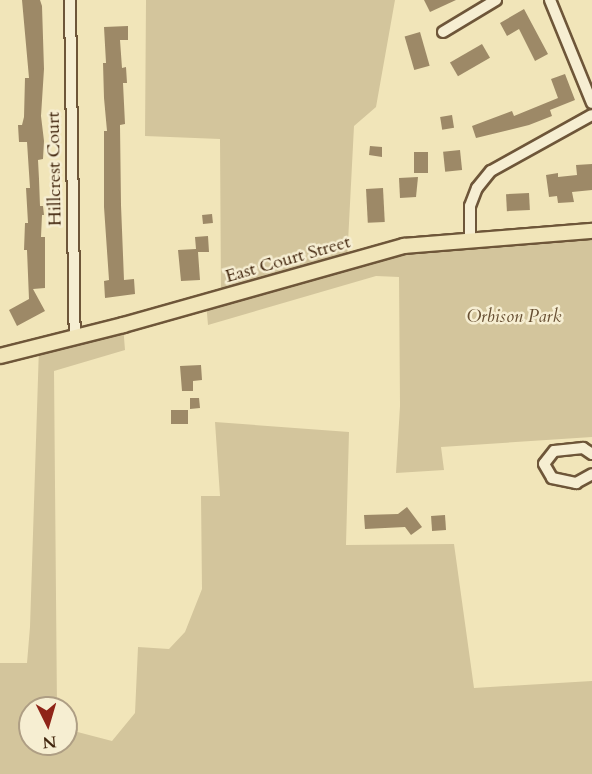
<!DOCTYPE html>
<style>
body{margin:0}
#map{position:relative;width:592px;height:774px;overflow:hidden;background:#f1e5b9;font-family:Cardo,serif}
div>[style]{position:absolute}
.green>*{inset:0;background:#d3c59c}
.building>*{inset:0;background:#9d8967;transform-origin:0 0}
.roads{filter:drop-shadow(2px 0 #6e5639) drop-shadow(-2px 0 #6e5639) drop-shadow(0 2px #6e5639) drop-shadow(0 -2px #6e5639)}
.minor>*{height:10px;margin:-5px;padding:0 5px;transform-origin:5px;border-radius:5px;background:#f6eed2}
.major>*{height:14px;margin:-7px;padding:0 7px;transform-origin:7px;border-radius:7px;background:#f1e5b9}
span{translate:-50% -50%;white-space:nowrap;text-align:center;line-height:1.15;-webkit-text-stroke:5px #f6eed2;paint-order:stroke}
.street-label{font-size:18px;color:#42260e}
.park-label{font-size:18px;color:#664e32;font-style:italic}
.north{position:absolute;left:18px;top:696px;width:60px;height:60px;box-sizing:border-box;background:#f6eed2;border:2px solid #ae9e84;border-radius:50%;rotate:175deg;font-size:16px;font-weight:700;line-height:24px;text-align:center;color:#42260e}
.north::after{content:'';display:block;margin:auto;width:21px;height:27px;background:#8f2418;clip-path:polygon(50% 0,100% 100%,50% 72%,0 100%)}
</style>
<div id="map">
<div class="green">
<div style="clip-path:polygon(146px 0,395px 0,376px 107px,354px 126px,347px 262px,404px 246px,592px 231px,592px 437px,441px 447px,444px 470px,396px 473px,400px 406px,399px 277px,376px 276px,208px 325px,206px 302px,221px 297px,220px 139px,145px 136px)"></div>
<div style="clip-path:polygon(123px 325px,125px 350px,54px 371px,57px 708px,30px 708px,30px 744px,66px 744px,66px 729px,112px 741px,135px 713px,138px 647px,169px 649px,185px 632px,202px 589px,201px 496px,220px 496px,215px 422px,349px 432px,346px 545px,454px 544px,474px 688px,592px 681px,592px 774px,0 774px,0 663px,27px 663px,30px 627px,39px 347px)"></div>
</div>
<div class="building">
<div style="clip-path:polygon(22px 0,40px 0,42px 6px,44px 69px,41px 116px,44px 141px,43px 159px,38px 160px,39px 179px,40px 206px,43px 206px,44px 215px,42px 215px,41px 237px,45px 237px,45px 288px,33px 289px,45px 311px,17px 326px,9px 310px,29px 299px,27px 250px,24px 250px,25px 223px,28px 223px,26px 188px,30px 188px,27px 142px,19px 142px,18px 125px,22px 125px,24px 117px,25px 78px,29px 78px)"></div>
<div style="clip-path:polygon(424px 0,456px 0,430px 12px)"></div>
<div style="clip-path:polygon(524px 9px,548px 54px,535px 61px,519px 29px,507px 36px,500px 23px)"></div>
<div style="clip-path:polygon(128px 26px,128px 40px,120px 40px,122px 68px,126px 67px,127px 83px,123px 83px,125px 124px,120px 125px,121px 205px,124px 280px,134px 279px,135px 294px,105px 298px,104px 281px,109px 280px,104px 207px,104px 131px,107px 131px,104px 98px,103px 63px,106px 63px,104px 27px)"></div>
<div style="left:420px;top:32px;width:35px;height:16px;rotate:74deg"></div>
<div style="left:482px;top:44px;width:16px;height:37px;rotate:60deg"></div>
<div style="clip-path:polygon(565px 74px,575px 100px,550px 110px,552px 116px,529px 125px,476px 138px,472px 126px,512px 111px,514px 116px,558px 98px,551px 79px)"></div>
<div style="left:452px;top:115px;width:13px;height:12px;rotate:81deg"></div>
<div style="clip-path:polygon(370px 146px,382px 147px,382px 157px,369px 155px)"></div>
<div style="left:460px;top:150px;width:20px;height:17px;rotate:84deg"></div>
<div style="left:414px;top:152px;width:14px;height:21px"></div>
<div style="clip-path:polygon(592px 164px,592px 190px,572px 192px,574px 202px,558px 203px,557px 196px,549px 197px,546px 175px,558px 173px,558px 177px,577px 175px,576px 165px)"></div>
<div style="clip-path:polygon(418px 177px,416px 197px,400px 198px,399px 178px)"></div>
<div style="left:383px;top:188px;width:34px;height:17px;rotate:87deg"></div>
<div style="left:529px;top:193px;width:17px;height:23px;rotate:87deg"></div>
<div style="left:212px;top:214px;width:9px;height:10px;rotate:84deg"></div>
<div style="clip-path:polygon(208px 236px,209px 252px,198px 252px,200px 280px,181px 281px,178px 250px,196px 249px,195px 237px)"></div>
<div style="clip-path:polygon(201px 365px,202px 380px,193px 381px,193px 391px,182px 391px,180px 366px)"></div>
<div style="clip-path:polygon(190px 398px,199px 398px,200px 408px,190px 409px)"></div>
<div style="left:188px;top:410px;width:14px;height:17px;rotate:90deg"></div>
<div style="clip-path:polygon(407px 507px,422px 527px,411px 535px,405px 527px,365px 529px,364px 515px,398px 514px)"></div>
<div style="left:445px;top:515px;width:15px;height:14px;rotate:86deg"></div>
</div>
<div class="roads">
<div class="minor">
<div style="left:70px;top:0;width:338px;rotate:89.2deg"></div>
<div style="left:550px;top:0;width:111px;rotate:67.8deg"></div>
<div style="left:443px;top:32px;width:62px;rotate:-31.1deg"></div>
<div style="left:470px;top:239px;width:33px;rotate:-90deg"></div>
<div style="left:470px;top:206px;width:19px;rotate:-69deg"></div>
<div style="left:477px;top:188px;width:22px;rotate:-51deg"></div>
<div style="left:491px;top:171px;width:115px;rotate:-29deg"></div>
<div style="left:592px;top:454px;width:11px;rotate:-146deg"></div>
<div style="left:583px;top:448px;width:29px;rotate:174deg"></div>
<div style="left:554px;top:451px;width:16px;rotate:128deg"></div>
<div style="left:544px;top:464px;width:16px;rotate:60deg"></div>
<div style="left:552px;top:478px;width:25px;rotate:12deg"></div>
<div style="left:576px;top:483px;width:18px;rotate:-29deg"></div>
</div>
<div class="major">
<div style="left:0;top:356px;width:127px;rotate:-14.1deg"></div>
<div style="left:123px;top:325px;width:292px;rotate:-15.7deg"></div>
<div style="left:404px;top:246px;width:189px;rotate:-4.6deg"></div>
</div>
</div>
<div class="street-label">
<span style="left:55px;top:169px;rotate:-91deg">Hillcrest Court</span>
<span style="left:288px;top:260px;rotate:-16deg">East Court Street</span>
</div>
<div class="park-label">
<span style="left:514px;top:317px">Orbison Park</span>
</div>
<div class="north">N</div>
</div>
